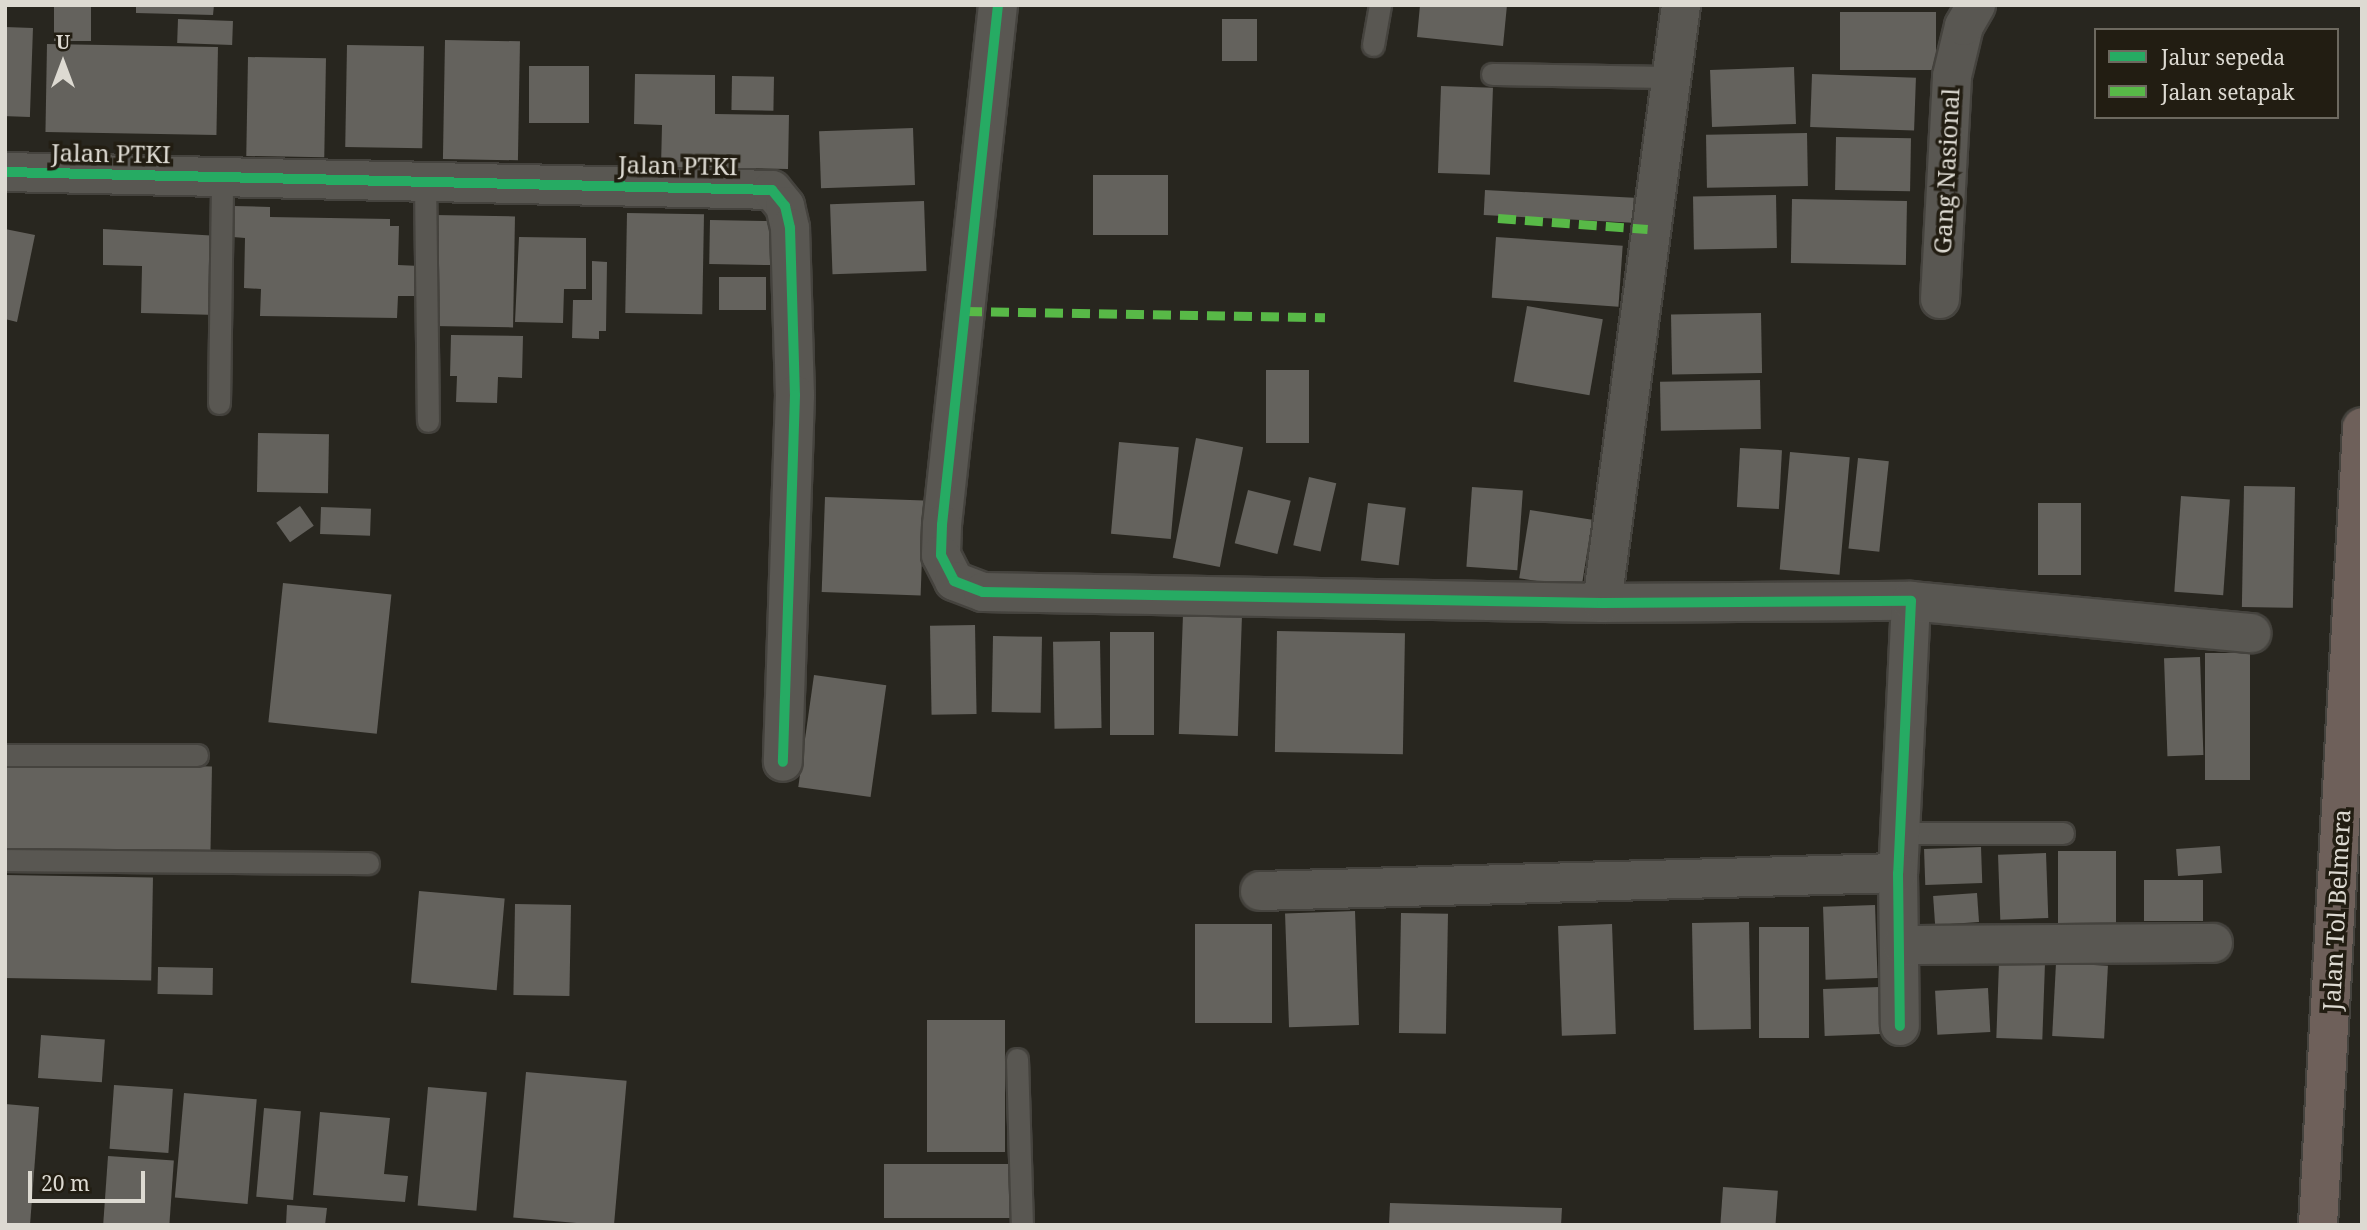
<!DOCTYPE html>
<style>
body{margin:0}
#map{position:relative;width:2367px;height:1230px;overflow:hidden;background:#28261f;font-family:"Noto Serif",serif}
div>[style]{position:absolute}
.building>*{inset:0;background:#64625d;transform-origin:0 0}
.roads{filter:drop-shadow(2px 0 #45433e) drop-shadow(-2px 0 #45433e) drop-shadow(0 2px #45433e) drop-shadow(0 -2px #45433e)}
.lane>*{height:21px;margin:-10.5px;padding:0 10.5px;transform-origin:10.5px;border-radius:10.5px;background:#595752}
.street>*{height:38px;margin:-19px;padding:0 19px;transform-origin:19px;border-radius:19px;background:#595752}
.highway>*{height:38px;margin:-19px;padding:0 19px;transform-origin:19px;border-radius:19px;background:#6e605a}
.quiet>*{height:9px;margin-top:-4.5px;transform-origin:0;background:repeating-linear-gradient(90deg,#58b947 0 18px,transparent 0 27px)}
.cycleway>*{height:10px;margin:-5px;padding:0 5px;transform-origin:5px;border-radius:5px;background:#26ab63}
span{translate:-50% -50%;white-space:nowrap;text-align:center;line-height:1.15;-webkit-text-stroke:7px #221d12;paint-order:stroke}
.street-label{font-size:24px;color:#dddad2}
.frame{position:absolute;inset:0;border:7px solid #dddad2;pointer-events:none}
.legend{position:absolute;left:2094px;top:28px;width:245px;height:91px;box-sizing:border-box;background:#221d12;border:2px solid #6d695f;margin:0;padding:9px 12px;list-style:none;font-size:21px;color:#dddad2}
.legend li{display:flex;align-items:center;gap:14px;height:35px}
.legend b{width:35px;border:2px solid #6d695f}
.north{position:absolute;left:28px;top:28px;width:70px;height:70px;-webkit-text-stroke:5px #221d12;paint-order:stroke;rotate:0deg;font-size:19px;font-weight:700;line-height:28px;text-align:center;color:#dddad2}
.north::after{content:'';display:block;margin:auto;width:24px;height:32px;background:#dddad2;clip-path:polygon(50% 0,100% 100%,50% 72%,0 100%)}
.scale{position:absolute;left:28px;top:1171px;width:117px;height:32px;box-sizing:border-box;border:4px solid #dddad2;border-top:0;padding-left:9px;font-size:21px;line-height:24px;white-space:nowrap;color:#dddad2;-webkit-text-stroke:5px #221d12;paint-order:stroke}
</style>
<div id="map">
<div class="building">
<div style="left:54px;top:5px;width:37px;height:36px"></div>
<div style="clip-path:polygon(136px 5px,214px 5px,213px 15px,136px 13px)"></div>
<div style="clip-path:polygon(1420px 5px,1507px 5px,1503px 46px,1417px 37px)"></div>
<div style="left:1840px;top:12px;width:96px;height:58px"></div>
<div style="left:178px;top:19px;width:55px;height:24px;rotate:2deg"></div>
<div style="left:1222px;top:19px;width:35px;height:42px"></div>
<div style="left:5px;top:27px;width:28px;height:89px;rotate:2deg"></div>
<div style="left:445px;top:40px;width:75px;height:119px;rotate:1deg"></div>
<div style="left:47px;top:44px;width:171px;height:88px;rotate:1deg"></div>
<div style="left:347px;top:45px;width:77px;height:102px;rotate:1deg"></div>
<div style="left:248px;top:57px;width:78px;height:99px;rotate:1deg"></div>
<div style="left:529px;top:66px;width:60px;height:57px"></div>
<div style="left:1794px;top:67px;width:57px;height:84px;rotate:88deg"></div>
<div style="clip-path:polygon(635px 74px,715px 75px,715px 114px,789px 115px,788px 169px,661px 167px,662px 125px,634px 124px)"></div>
<div style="left:1812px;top:74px;width:104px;height:53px;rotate:2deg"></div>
<div style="left:732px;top:76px;width:42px;height:34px;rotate:1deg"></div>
<div style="left:1441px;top:86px;width:52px;height:87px;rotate:2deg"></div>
<div style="left:913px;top:128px;width:57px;height:94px;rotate:88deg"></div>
<div style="left:1807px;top:133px;width:53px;height:101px;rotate:89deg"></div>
<div style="left:1836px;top:137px;width:75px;height:53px;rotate:1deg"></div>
<div style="left:1168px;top:175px;width:60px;height:75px;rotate:90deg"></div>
<div style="left:1485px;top:190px;width:149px;height:25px;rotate:3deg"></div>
<div style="left:1776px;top:195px;width:53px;height:83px;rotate:89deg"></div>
<div style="left:1792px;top:199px;width:115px;height:64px;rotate:1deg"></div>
<div style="left:924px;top:201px;width:70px;height:94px;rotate:88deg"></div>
<div style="clip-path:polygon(233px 206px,270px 207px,270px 217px,390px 219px,390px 226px,399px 226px,398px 265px,420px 266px,420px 296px,398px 296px,397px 318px,260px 316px,261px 289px,244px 288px,245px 238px,233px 237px)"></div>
<div style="left:627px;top:213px;width:77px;height:100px;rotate:1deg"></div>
<div style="left:434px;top:215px;width:81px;height:111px;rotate:1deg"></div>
<div style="left:710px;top:220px;width:62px;height:44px;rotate:1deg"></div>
<div style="clip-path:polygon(5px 229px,35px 235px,17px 322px,5px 319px)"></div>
<div style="clip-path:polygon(103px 229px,219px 236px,217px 315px,141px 313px,142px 266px,103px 265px)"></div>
<div style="clip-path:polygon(519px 237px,586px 238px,586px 289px,564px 289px,563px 323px,515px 322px)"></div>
<div style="left:1496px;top:237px;width:127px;height:61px;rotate:4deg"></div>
<div style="clip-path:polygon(592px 261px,607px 262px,606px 331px,599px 331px,599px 339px,572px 338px,573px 300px,592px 300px)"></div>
<div style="left:719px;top:277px;width:47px;height:33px"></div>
<div style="left:1527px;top:306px;width:77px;height:77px;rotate:10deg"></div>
<div style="left:1761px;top:313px;width:60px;height:90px;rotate:89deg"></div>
<div style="clip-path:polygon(451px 335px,523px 336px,522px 378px,498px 377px,497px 403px,456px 402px,457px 376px,450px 376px)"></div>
<div style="left:1266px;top:370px;width:43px;height:73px"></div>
<div style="left:1760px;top:380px;width:49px;height:100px;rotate:89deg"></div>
<div style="left:258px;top:433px;width:71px;height:59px;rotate:1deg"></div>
<div style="left:1196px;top:438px;width:48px;height:122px;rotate:11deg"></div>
<div style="left:1119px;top:442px;width:60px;height:92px;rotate:5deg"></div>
<div style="left:1740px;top:448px;width:42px;height:59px;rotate:3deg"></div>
<div style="left:1790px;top:452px;width:60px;height:118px;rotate:5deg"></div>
<div style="left:1858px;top:458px;width:31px;height:91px;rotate:6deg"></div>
<div style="left:1309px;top:477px;width:28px;height:70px;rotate:13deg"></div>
<div style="left:2244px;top:486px;width:51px;height:121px;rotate:1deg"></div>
<div style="left:1472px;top:487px;width:51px;height:80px;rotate:4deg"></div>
<div style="left:1248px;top:490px;width:44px;height:55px;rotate:14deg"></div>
<div style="left:2181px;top:496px;width:49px;height:96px;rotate:4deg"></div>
<div style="left:825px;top:497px;width:99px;height:95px;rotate:2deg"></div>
<div style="left:1368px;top:503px;width:38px;height:58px;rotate:7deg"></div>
<div style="left:2038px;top:503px;width:43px;height:72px"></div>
<div style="left:300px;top:506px;width:24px;height:29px;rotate:55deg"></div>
<div style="left:321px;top:507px;width:50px;height:27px;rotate:2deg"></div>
<div style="left:1530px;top:510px;width:63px;height:69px;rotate:9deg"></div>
<div style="left:283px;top:583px;width:109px;height:140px;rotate:6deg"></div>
<div style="left:1183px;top:614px;width:59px;height:120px;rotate:2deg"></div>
<div style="left:975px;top:625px;width:89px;height:45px;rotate:89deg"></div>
<div style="left:1277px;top:631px;width:128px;height:121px;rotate:1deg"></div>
<div style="left:1110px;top:632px;width:44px;height:103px"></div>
<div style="left:993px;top:636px;width:49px;height:76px;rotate:1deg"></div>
<div style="left:1100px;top:641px;width:87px;height:47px;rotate:89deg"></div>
<div style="left:2205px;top:653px;width:45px;height:127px"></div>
<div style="left:2200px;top:657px;width:98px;height:36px;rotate:88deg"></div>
<div style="left:814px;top:675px;width:73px;height:113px;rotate:8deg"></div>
<div style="left:5px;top:763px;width:207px;height:86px;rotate:1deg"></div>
<div style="left:2220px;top:846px;width:27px;height:44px;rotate:86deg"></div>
<div style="left:1981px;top:847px;width:36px;height:57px;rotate:88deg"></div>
<div style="left:2058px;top:851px;width:58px;height:73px"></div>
<div style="left:2046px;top:853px;width:65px;height:48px;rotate:88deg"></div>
<div style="left:5px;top:875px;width:148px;height:103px;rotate:1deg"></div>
<div style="left:2144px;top:880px;width:59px;height:41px"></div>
<div style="left:419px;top:891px;width:86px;height:92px;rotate:5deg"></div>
<div style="left:1977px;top:893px;width:29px;height:44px;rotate:86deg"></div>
<div style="left:515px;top:904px;width:56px;height:91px;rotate:1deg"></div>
<div style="left:1875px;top:905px;width:73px;height:52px;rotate:88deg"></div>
<div style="left:1355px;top:911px;width:114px;height:70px;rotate:88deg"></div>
<div style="left:1401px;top:913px;width:47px;height:120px;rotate:1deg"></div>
<div style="left:1749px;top:922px;width:107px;height:57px;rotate:89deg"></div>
<div style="left:1195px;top:924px;width:77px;height:99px"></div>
<div style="left:1612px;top:924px;width:110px;height:54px;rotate:88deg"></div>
<div style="left:1759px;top:927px;width:50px;height:111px"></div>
<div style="left:1999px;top:962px;width:46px;height:76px;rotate:2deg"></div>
<div style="left:2056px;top:963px;width:52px;height:73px;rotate:3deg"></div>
<div style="left:158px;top:967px;width:55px;height:27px;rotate:1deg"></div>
<div style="left:1879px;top:987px;width:47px;height:56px;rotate:88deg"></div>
<div style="left:1988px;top:988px;width:44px;height:53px;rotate:87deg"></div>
<div style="left:927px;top:1020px;width:78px;height:132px"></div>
<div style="left:41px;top:1035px;width:64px;height:43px;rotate:4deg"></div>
<div style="left:526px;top:1072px;width:101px;height:146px;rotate:5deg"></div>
<div style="left:114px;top:1085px;width:59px;height:64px;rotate:4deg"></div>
<div style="left:428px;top:1087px;width:59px;height:119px;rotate:5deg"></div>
<div style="left:184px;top:1093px;width:73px;height:105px;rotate:5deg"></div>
<div style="clip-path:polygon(5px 1104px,39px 1107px,30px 1225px,5px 1225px)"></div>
<div style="left:264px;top:1108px;width:37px;height:89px;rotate:5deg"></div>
<div style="clip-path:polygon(320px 1112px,390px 1118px,384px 1174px,408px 1176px,405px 1202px,313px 1195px)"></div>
<div style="left:108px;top:1156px;width:66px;height:69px;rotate:4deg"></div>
<div style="left:1011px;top:1164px;width:54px;height:127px;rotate:90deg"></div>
<div style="left:1723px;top:1187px;width:55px;height:38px;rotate:4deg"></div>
<div style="clip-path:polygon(1390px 1203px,1562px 1208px,1561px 1225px,1389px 1225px)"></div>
<div style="clip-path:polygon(287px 1205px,327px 1208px,325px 1225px,286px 1225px)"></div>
</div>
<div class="roads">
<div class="lane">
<div style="left:1373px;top:45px;width:41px;rotate:-80.1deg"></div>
<div style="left:1492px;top:74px;width:177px;rotate:1deg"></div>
<div style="left:425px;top:181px;width:240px;rotate:89.3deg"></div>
<div style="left:219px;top:403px;width:226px;rotate:-89.2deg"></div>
<div style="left:5px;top:755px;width:192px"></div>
<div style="left:1900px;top:833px;width:163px"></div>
<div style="left:5px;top:860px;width:363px;rotate:0.5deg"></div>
<div style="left:1017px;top:1059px;width:166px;rotate:88.3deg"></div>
</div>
<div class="street">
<div style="left:998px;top:5px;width:523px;rotate:96.15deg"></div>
<div style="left:942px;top:525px;width:30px;rotate:92deg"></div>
<div style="left:941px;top:555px;width:29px;rotate:63deg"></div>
<div style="left:954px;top:581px;width:31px;rotate:21deg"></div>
<div style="left:983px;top:592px;width:619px;rotate:1.02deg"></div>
<div style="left:1602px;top:603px;width:309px;rotate:-0.4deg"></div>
<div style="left:1911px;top:601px;width:272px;rotate:92.7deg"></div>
<div style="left:1898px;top:873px;width:153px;rotate:89.3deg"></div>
<div style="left:5px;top:172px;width:767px;rotate:1.34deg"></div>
<div style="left:772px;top:190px;width:21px;rotate:51deg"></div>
<div style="left:785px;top:206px;width:23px;rotate:77deg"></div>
<div style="left:790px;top:228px;width:167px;rotate:88.3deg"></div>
<div style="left:795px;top:395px;width:367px;rotate:91.9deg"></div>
<div style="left:1940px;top:299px;width:223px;rotate:-86.9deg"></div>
<div style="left:1952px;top:76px;width:51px;rotate:-76.5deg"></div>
<div style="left:1964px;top:26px;width:24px;rotate:-60deg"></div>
<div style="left:1911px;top:601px;width:342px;rotate:5.4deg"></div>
<div style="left:1602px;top:603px;width:603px;rotate:-82.47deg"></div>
<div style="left:1260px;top:891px;width:638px;rotate:-1.62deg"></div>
<div style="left:1902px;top:945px;width:311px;rotate:-0.4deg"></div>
</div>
<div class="highway">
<div style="left:2318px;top:1225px;width:799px;rotate:-86.84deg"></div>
</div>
</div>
<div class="quiet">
<div style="left:1498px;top:218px;width:150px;rotate:4.2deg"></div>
<div style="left:964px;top:311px;width:361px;rotate:1deg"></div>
</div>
<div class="cycleway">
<div style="left:998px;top:5px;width:523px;rotate:96.15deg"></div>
<div style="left:942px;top:525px;width:30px;rotate:92deg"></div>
<div style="left:941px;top:555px;width:29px;rotate:63deg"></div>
<div style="left:954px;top:581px;width:31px;rotate:21deg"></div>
<div style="left:983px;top:592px;width:619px;rotate:1.02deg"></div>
<div style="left:1602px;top:603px;width:309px;rotate:-0.4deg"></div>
<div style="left:1911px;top:601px;width:272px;rotate:92.7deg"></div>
<div style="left:1898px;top:873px;width:153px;rotate:89.3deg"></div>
<div style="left:5px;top:172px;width:767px;rotate:1.34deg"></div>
<div style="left:772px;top:190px;width:21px;rotate:51deg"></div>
<div style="left:785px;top:206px;width:23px;rotate:77deg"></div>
<div style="left:790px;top:228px;width:167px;rotate:88.3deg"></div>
<div style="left:795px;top:395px;width:367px;rotate:91.9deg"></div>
</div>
<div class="street-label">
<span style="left:111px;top:153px;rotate:1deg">Jalan PTKI</span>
<span style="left:678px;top:165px;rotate:1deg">Jalan PTKI</span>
<span style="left:1946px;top:171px;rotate:-87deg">Gang Nasional</span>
<span style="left:2336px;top:910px;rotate:-87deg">Jalan Tol Belmera</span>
</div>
<div class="frame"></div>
<ul class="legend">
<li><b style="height:9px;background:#26ab63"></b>Jalur sepeda</li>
<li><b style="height:9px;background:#58b947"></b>Jalan setapak</li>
</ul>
<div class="north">U</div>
<div class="scale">20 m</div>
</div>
